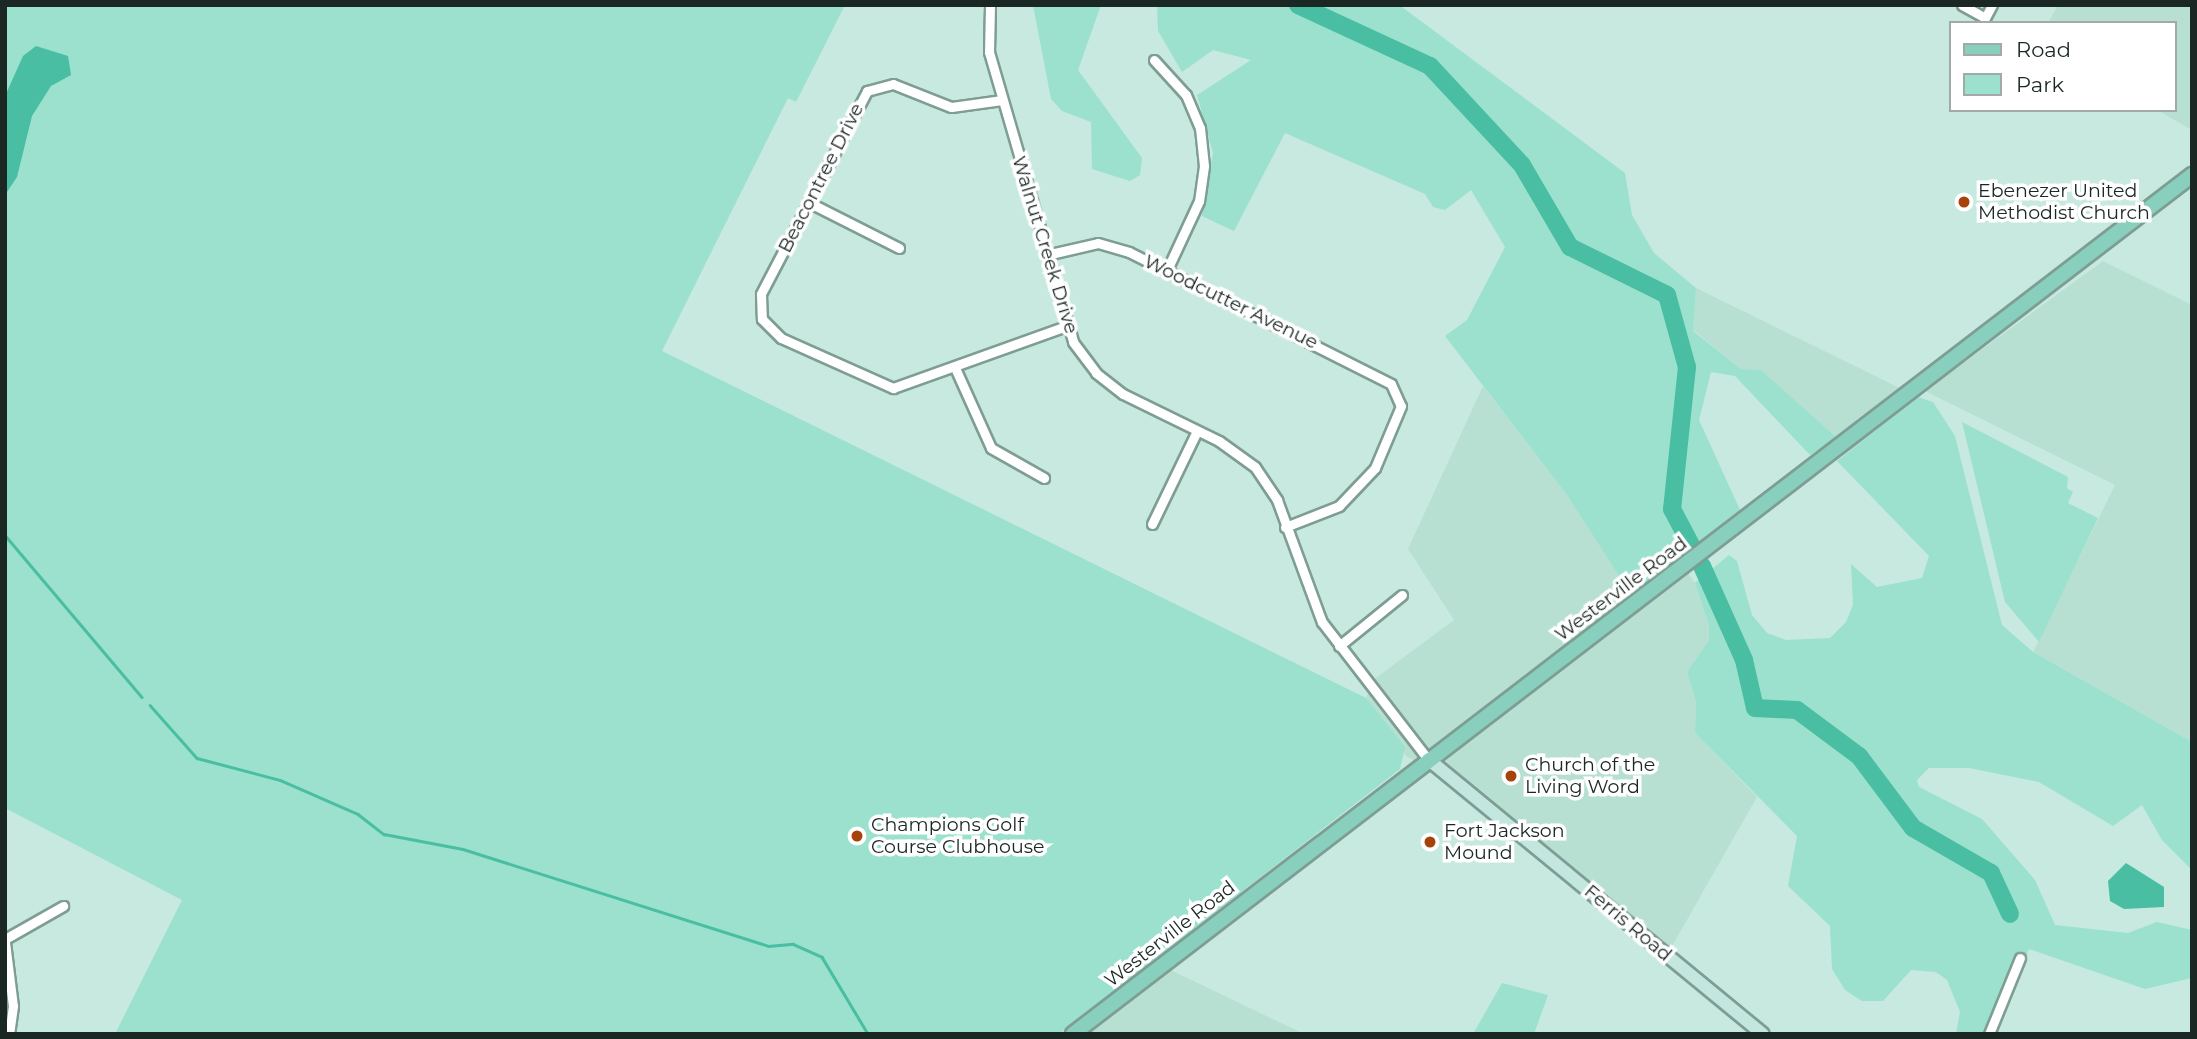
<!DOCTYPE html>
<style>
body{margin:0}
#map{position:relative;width:2197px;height:1039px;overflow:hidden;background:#c8e9df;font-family:Montserrat,sans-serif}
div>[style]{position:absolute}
.built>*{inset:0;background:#b7e0d3}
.green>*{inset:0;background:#9be1cd}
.water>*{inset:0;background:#49bea2}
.stream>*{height:2.5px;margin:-1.25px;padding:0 1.25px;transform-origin:1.25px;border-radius:1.25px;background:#49bea2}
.river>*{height:18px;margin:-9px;padding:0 9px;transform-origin:9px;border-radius:9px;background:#49bea2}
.roads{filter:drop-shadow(2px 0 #7e9d93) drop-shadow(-2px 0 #7e9d93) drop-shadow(0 2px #7e9d93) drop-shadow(0 -2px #7e9d93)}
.street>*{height:9px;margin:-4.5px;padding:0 4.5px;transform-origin:4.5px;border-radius:4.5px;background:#fff}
.secondary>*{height:12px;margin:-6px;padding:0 6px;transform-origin:6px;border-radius:6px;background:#c3e7df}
.primary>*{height:14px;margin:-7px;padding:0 7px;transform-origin:7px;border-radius:7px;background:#88cfbe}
.dots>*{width:19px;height:19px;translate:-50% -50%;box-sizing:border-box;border:4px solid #fff;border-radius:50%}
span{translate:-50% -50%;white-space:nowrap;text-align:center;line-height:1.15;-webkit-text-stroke:7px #fff;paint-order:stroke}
.street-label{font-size:19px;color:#1a2723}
.poi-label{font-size:19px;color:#1a2723}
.left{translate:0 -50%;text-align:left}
.frame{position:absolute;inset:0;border:7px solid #1a2723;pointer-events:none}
.legend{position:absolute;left:1949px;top:21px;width:228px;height:91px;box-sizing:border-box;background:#fff;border:2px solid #a3a9a7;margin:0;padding:9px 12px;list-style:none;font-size:21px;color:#1a2723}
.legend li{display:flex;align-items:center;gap:14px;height:35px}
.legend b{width:35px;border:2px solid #a3a9a7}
</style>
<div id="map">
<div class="built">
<div style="clip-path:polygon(2058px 5px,2192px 5px,2192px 130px,2157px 110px,2174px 110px,2174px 23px,2048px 23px)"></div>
<div style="clip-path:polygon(2103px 261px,2192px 305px,2192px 742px,2033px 652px,2115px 485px,1925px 391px)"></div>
<div style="clip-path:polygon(1696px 288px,1918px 397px,1849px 451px,1761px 370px,1741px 369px,1693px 330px)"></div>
<div style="clip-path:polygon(1483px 386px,1567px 495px,1632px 595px,1679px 560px,1695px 583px,1709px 625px,1709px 640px,1687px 672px,1696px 702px,1695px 733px,1757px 797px,1667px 955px,1444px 777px,1406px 756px,1366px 698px,1373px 680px,1454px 620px,1408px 549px)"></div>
<div style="clip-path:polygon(1154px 962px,1304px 1034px,1058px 1034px)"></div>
</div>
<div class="green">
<div style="clip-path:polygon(5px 5px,845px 5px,796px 102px,788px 98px,662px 351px,1366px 698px,1405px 747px,1400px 769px,1058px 1034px,115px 1034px,182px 900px,5px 808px)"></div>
<div style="clip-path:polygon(1033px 5px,1101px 5px,1078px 70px,1142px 158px,1140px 175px,1130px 181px,1092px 169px,1091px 122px,1062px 111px,1051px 99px)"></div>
<div style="clip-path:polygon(1157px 5px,1402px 7px,1625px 173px,1632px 215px,1654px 253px,1696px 288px,1693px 331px,1741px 369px,1761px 370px,1838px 439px,1810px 455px,1735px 376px,1711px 372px,1699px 420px,1741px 512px,1632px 596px,1567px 495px,1445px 336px,1467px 320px,1505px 247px,1471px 190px,1445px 210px,1433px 207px,1425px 194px,1285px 133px,1234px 231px,1202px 216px,1213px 153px,1197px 95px,1251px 60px,1213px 50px,1182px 72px,1158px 31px)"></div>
<div style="clip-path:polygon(1918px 397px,1933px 402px,1955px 436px,2002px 625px,2033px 652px,2192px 742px,2192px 870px,2162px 840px,2142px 805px,2113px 826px,2039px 782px,1969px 768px,1929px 768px,1917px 780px,1919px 787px,1982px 819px,2035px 880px,2055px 925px,2128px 933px,2157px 922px,2192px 930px,2192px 978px,2145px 989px,2029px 949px,1992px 1034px,1956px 1034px,1960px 1012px,1947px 980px,1936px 972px,1911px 970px,1883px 1001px,1862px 1001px,1845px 990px,1832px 969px,1830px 926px,1788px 886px,1797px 836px,1695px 733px,1696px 702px,1687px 672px,1709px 640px,1709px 625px,1695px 583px,1729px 555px,1737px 561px,1752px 615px,1767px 633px,1786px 640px,1830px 638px,1846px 622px,1853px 605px,1851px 564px,1877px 587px,1922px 578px,1929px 556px,1837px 461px)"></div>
<div style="clip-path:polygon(1962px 422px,2068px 477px,2067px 488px,2073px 492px,2068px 503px,2098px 518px,2039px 642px,2005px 602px)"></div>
<div style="clip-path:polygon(1502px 983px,1548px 995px,1534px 1034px,1473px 1034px)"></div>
</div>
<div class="water">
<div style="clip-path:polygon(36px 46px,68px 56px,71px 75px,51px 86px,32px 116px,17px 177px,5px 195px,5px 96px,23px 56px)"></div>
<div style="clip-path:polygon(2126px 863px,2164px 887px,2164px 907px,2124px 909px,2110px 901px,2108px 881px)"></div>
</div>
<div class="stream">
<div style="left:5px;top:535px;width:212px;rotate:49.8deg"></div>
<div style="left:150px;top:705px;width:71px;rotate:48.4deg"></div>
<div style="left:197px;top:758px;width:86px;rotate:14.8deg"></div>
<div style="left:280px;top:780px;width:85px;rotate:23.6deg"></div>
<div style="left:358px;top:814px;width:33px;rotate:38deg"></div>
<div style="left:384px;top:834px;width:80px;rotate:10.8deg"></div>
<div style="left:463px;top:849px;width:320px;rotate:17.6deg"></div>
<div style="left:768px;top:946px;width:25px;rotate:-5deg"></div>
<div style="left:793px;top:944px;width:32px;rotate:24deg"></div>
<div style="left:822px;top:957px;width:90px;rotate:59.1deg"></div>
</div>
<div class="river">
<div style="left:1298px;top:5px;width:145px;rotate:24.8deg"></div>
<div style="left:1430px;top:66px;width:135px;rotate:47.1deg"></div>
<div style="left:1522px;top:165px;width:95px;rotate:59.7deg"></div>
<div style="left:1570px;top:247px;width:108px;rotate:26.3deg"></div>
<div style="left:1667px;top:295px;width:75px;rotate:74.5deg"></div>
<div style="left:1687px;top:367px;width:143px;rotate:96deg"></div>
<div style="left:1672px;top:509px;width:41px;rotate:62.2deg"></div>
<div style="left:1702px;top:566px;width:103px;rotate:65.9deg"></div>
<div style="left:1744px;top:660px;width:49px;rotate:77.1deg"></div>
<div style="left:1755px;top:708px;width:42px;rotate:2.7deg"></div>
<div style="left:1797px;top:710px;width:77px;rotate:36.6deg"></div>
<div style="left:1859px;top:756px;width:90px;rotate:53.1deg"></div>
<div style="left:1913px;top:828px;width:90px;rotate:30deg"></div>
<div style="left:1991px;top:873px;width:45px;rotate:65.1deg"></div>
</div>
<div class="roads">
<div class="street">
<div style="left:990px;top:5px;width:47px;rotate:91.2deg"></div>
<div style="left:989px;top:52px;width:302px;rotate:73.8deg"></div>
<div style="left:1073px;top:342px;width:39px;rotate:53deg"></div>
<div style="left:1096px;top:373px;width:34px;rotate:38deg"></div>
<div style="left:1123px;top:394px;width:107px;rotate:26.1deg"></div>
<div style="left:1219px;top:441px;width:44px;rotate:35.8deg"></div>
<div style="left:1255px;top:467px;width:40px;rotate:56deg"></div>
<div style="left:1277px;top:500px;width:130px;rotate:69.8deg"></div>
<div style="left:1322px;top:622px;width:173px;rotate:52.3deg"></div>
<div style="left:1962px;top:5px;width:26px;rotate:29deg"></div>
<div style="left:1985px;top:18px;width:15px;rotate:-62deg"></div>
<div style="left:1154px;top:60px;width:47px;rotate:47.6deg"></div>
<div style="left:1186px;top:95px;width:36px;rotate:67deg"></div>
<div style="left:1200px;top:128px;width:38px;rotate:84deg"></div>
<div style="left:1204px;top:166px;width:35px;rotate:98deg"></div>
<div style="left:1199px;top:201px;width:76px;rotate:114.9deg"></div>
<div style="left:1002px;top:100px;width:51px;rotate:172.2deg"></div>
<div style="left:951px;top:107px;width:62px;rotate:-158.4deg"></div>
<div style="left:893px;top:84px;width:27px;rotate:165deg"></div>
<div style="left:867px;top:91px;width:229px;rotate:117.6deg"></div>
<div style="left:761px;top:294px;width:25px;rotate:88deg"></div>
<div style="left:762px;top:319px;width:27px;rotate:45deg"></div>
<div style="left:781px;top:338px;width:123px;rotate:24.1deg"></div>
<div style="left:893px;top:388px;width:184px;rotate:-19.7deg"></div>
<div style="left:808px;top:202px;width:102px;rotate:26.8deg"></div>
<div style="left:1046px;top:255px;width:53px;rotate:-13deg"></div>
<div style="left:1098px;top:243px;width:32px;rotate:16deg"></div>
<div style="left:1129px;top:252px;width:293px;rotate:26.7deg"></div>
<div style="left:1391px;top:384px;width:24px;rotate:66deg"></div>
<div style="left:1401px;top:406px;width:67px;rotate:112.8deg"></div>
<div style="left:1375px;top:468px;width:52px;rotate:133.5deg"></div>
<div style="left:1339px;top:506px;width:58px;rotate:158.7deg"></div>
<div style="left:956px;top:370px;width:85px;rotate:65.8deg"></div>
<div style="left:991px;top:448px;width:61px;rotate:29.5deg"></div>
<div style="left:1152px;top:524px;width:103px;rotate:-64.2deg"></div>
<div style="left:1339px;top:646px;width:81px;rotate:-39deg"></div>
<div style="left:5px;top:939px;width:67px;rotate:-29.6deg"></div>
<div style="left:5px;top:942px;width:64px;rotate:82.9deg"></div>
<div style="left:13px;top:1006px;width:28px;rotate:98deg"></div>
<div style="left:1989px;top:1034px;width:82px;rotate:-67.8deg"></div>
</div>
<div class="secondary">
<div style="left:1428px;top:759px;width:433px;rotate:39.4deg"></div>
</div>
<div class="primary">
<div style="left:1073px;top:1034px;width:1411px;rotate:-37.51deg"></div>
</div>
</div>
<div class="dots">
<div style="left:1964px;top:202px;background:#a6430a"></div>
<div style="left:1511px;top:776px;background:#a6430a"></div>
<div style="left:857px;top:836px;background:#a6430a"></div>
<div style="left:1430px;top:842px;background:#a6430a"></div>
</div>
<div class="street-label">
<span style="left:821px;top:178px;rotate:-63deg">Beacontree Drive</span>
<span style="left:1045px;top:245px;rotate:73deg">Walnut Creek Drive</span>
<span style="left:1231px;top:302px;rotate:26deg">Woodcutter Avenue</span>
<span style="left:1621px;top:589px;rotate:-37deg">Westerville Road</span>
<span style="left:1628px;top:923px;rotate:40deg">Ferris Road</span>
<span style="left:1170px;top:934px;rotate:-38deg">Westerville Road</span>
</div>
<div class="poi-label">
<span class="left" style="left:1978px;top:202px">Ebenezer United<br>Methodist Church</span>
<span class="left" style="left:1525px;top:776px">Church of the<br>Living Word</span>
<span class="left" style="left:871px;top:836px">Champions Golf<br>Course Clubhouse</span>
<span class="left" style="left:1444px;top:842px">Fort Jackson<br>Mound</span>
</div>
<div class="frame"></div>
<ul class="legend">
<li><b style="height:9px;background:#88cfbe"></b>Road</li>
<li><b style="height:19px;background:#9be1cd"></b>Park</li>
</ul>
</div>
